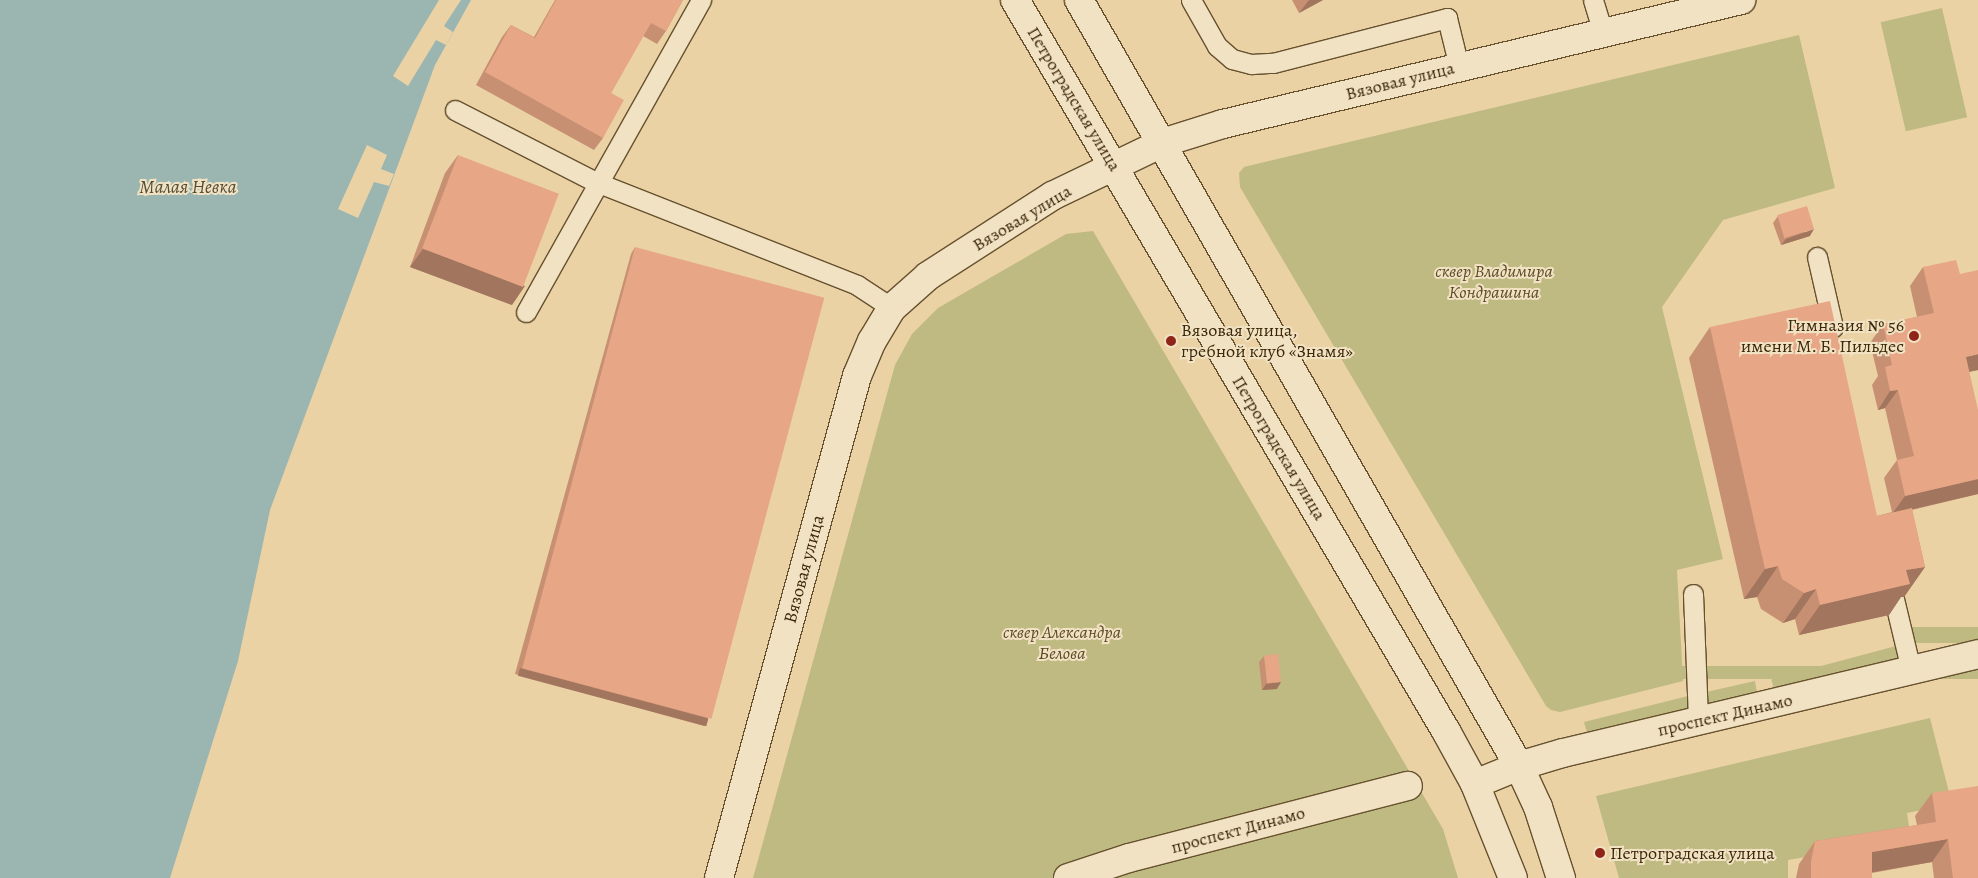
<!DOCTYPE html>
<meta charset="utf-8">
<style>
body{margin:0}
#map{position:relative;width:1978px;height:878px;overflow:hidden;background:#ead2a5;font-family:Alegreya,serif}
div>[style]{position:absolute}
.green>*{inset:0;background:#beba81;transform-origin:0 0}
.water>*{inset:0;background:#9bb5b0}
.pier>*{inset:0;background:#ead2a5}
.roads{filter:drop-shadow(1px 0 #67512e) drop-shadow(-1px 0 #67512e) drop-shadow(0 1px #67512e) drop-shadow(0 -1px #67512e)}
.lane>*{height:19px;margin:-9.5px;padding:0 9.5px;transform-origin:9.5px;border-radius:9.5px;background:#f1e2c4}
.street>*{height:28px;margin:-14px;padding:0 14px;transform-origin:14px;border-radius:14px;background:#f1e2c4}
.secondary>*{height:28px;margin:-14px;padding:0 14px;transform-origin:14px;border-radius:14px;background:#f1e2c4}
.wall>*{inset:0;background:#c79073}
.shaded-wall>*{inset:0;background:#a2755e;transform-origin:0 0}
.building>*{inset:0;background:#e7a786;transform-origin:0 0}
.dots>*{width:14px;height:14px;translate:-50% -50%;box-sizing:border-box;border:2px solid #f1e2c4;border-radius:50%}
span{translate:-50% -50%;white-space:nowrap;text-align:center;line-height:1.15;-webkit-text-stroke:4px #f1e2c4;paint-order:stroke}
.street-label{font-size:18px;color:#3b2607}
.park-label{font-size:18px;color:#5c4b26;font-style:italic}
.poi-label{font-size:18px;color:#3b2607}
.right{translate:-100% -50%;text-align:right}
.left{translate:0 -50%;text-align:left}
.water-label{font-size:19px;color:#534a31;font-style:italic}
</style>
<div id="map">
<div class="green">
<div style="left:1942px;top:8px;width:112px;height:63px;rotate:77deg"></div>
<div style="clip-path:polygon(1799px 35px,1835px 188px,1723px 220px,1662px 307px,1723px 559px,1677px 570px,1683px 681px,1560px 712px,1551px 710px,1546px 706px,1240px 187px,1239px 173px,1244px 167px)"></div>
<div style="clip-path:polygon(1093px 231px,1443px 829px,1458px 878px,753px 878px,895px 365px,912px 334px,938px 308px,1066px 234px)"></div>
<div style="left:1978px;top:627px;width:16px;height:68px;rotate:90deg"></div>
<div style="left:1896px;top:646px;width:16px;height:129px;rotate:75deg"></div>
<div style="left:1978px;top:666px;width:13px;height:393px;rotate:90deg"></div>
<div style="clip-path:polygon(1755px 681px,1757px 694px,1706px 707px,1706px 692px)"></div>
<div style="clip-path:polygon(1688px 696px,1689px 713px,1588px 736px,1584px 722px)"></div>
<div style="clip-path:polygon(1930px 718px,1952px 804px,1907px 813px,1911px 839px,1788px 860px,1788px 878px,1619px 878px,1596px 796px)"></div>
</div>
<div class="water">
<div style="clip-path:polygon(0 0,471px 0,435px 65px,270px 510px,238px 661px,170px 878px,0 878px)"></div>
</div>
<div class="pier">
<div style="clip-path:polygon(439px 0,461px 0,444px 26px,453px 32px,446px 45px,436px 40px,408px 86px,393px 76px)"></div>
<div style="clip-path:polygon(367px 145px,387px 155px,381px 169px,394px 174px,389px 186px,374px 182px,358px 218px,338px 209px)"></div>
</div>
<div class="roads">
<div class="lane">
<div style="left:1191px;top:0;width:53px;rotate:60.5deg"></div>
<div style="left:1217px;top:46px;width:20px;rotate:41deg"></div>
<div style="left:1232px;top:59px;width:20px;rotate:15deg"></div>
<div style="left:1251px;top:64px;width:22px;rotate:-3deg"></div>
<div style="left:1273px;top:63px;width:180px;rotate:-14.5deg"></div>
<div style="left:1447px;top:18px;width:50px;rotate:76.2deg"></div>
<div style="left:1593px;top:0;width:34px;rotate:73deg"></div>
<div style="left:455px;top:110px;width:158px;rotate:27.1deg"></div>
<div style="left:596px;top:182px;width:281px;rotate:21.5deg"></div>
<div style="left:857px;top:285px;width:42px;rotate:33.3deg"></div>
<div style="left:1817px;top:257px;width:72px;rotate:77.1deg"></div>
<div style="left:526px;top:312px;width:358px;rotate:-60.7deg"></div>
<div style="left:1693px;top:594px;width:127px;rotate:87.7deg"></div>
<div style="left:1894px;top:599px;width:73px;rotate:76.5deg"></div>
</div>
<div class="street">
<div style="left:1475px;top:784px;width:48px;rotate:-22.2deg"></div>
<div style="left:1519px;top:766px;width:46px;rotate:-16.5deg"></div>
<div style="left:1563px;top:753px;width:427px;rotate:-13.4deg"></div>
<div style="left:719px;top:878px;width:521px;rotate:-74.63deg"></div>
<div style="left:857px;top:376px;width:38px;rotate:-67deg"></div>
<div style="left:872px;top:341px;width:39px;rotate:-59deg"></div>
<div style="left:892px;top:308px;width:48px;rotate:-41.6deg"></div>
<div style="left:928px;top:276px;width:148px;rotate:-32.8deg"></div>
<div style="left:1052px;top:196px;width:122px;rotate:-25.7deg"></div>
<div style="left:1162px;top:143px;width:64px;rotate:-17.3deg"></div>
<div style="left:1223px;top:124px;width:533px;rotate:-13.46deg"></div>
<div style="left:1068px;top:878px;width:64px;rotate:-18.2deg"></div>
<div style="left:1129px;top:858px;width:288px;rotate:-14.5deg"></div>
</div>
<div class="secondary">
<div style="left:1015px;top:0;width:849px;rotate:59.48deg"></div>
<div style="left:1446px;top:731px;width:60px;rotate:61.3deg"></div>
<div style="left:1475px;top:784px;width:101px;rotate:68deg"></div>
<div style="left:1079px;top:0;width:883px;rotate:60.13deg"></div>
<div style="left:1519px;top:766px;width:45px;rotate:65.1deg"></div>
<div style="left:1538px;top:807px;width:75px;rotate:72.1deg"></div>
</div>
</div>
<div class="wall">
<div style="clip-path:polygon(555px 0,683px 0,666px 31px,657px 44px,643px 36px,611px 93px,603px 138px,594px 150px,476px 85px,502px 37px,511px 25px,534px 37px)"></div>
<div style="clip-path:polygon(1292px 0,1323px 0,1299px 13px)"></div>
<div style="clip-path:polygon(458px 155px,512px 305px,410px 267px,445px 173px)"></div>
<div style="clip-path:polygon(1778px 216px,1810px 236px,1781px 245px,1773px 223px)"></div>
<div style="clip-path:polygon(635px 247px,708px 720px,704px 726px,515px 674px,631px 254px)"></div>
<div style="clip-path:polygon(1923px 267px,1978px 370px,1969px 372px,1978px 494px,1912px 510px,1925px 567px,1904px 597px,1901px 597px,1889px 615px,1799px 635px,1795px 619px,1783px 623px,1761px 609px,1757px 597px,1744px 599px,1689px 358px,1710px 327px,1877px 516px,1892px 512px,1884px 478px,1897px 460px,1885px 408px,1878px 410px,1872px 385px,1878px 376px,1870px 343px,1883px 324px,1917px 317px,1910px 286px)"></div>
<div style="clip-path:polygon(1264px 656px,1277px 689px,1262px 690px,1259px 662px)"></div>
<div style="clip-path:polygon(1932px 793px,1978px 878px,1934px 878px,1932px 862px,1872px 873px,1872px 878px,1796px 878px,1799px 864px,1815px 841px,1917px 825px,1915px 816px)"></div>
</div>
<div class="shaded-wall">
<div style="clip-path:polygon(1309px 0,1323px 0,1299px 13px)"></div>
<div style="clip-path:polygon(1814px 229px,1810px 236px,1781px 245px,1786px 239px)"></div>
<div style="clip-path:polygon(423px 249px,525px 286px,512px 305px,410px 267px)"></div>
<div style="clip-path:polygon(1978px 354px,1978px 370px,1953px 375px,1966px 357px)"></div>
<div style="clip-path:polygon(1898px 390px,1885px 408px,1878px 410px,1890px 391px)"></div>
<div style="clip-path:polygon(1978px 479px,1978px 494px,1892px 514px,1905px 496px)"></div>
<div style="clip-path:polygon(1778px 566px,1757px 597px,1744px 599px,1765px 569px)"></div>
<div style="clip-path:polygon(1925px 567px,1904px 597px,1901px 597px,1889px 615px,1799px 635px,1820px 605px,1906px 570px)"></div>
<div style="clip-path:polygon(1816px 589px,1795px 619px,1783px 623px,1804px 593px)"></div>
<div style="left:520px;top:668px;width:195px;height:8px;rotate:15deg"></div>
<div style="clip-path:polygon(1281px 682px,1277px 689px,1262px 690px,1266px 684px)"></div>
<div style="clip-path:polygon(1948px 839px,1932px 862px,1856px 875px,1872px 852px)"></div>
</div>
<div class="building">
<div style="clip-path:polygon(556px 0,683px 0,666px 31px,651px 23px,611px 93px,624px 100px,603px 138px,485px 72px,511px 25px,535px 38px)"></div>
<div style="left:458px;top:155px;width:108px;height:100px;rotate:21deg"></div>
<div style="left:1807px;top:206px;width:24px;height:31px;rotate:73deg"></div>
<div style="left:635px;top:247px;width:196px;height:436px;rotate:15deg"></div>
<div style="clip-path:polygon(1956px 260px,1960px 274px,1978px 270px,1978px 354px,1966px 357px,1978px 410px,1978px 479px,1905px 496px,1897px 460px,1914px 456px,1898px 390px,1890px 391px,1885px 367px,1892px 365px,1883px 324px,1934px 313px,1923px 267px)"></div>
<div style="clip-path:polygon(1830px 301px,1877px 516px,1912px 508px,1925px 567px,1906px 570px,1910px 584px,1820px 605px,1816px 589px,1804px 593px,1782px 579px,1778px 566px,1765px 569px,1710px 327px)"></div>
<div style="left:1278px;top:654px;width:28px;height:14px;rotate:84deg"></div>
<div style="clip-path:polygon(1978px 786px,1978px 878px,1953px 878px,1948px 839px,1872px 852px,1872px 878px,1811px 878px,1811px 862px,1815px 841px,1936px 822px,1932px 793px)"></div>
</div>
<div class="dots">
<div style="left:1914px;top:336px;background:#8f2418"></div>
<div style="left:1171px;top:341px;background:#8f2418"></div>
<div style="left:1600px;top:853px;background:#8f2418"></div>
</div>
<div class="street-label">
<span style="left:1400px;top:81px;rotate:-14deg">Вязовая улица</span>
<span style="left:1074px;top:99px;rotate:59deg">Петроградская улица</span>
<span style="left:1022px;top:218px;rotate:-31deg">Вязовая улица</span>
<span style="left:1279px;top:448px;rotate:59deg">Петроградская улица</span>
<span style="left:804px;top:569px;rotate:-75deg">Вязовая улица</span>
<span style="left:1725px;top:715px;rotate:-13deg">проспект Динамо</span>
<span style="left:1238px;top:830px;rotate:-15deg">проспект Динамо</span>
</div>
<div class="park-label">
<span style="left:1494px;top:282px">сквер Владимира<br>Кондрашина</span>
<span style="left:1062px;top:643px">сквер Александра<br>Белова</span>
</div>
<div class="poi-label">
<span class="right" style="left:1904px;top:336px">Гимназия № 56<br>имени М. Б. Пильдес</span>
<span class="left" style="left:1181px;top:341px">Вязовая улица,<br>гребной клуб «Знамя»</span>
<span class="left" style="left:1610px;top:853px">Петроградская улица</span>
</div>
<div class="water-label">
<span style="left:188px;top:188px">Малая Невка</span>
</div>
</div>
